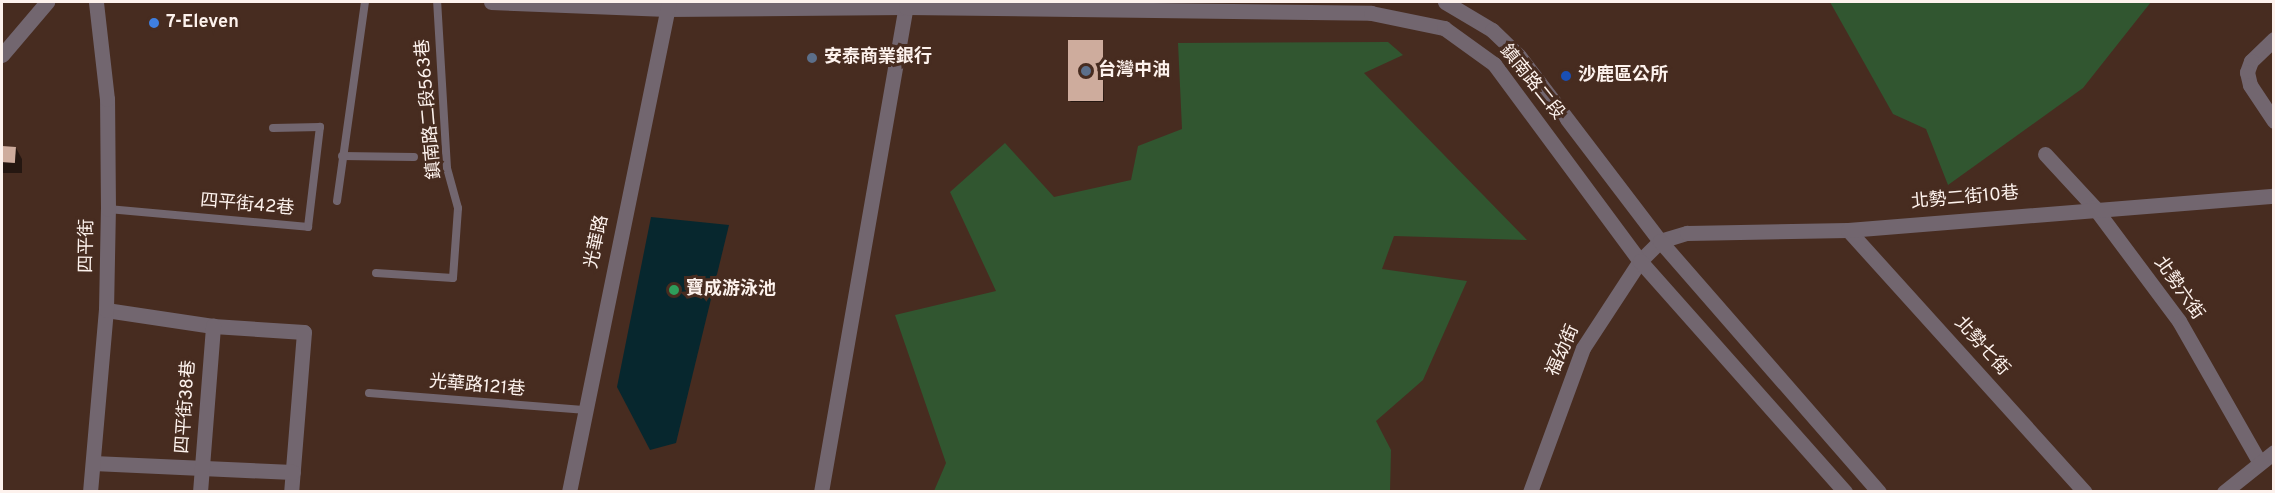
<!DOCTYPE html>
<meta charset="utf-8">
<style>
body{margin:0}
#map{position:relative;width:2275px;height:493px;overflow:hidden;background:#472c20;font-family:Overpass,"Noto Sans TC",sans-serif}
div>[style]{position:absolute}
.green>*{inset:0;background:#315630}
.water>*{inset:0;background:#07272e}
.shadow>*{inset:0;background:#0007}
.building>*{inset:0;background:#ceac9d;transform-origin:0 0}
.service>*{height:8px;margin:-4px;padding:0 4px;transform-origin:4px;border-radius:4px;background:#72666f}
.minor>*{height:15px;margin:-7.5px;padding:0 7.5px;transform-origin:7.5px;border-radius:7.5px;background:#72666f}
.tertiary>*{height:15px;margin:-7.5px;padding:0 7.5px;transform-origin:7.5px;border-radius:7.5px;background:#72666f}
.dots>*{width:16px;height:16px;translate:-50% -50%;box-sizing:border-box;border:3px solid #472c20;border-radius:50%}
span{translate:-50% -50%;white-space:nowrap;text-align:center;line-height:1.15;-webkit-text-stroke:6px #472c20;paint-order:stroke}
.poi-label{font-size:18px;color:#fdf2ed;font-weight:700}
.left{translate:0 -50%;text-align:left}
.street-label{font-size:18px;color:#fdf2ed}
.frame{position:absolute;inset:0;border:3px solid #fdf2ed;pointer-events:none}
</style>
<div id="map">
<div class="green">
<div style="clip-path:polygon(1830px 2px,2151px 2px,2083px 88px,1948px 185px,1926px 129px,1893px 114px)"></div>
<div style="clip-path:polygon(1388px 42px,1403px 55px,1364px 73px,1527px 240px,1394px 236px,1382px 269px,1467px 281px,1423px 380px,1376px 421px,1391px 450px,1390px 491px,934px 491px,946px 463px,895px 315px,996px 291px,950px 192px,1005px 143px,1054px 197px,1131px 180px,1138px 146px,1182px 129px,1178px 43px)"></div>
</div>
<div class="water">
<div style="clip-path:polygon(651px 217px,729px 225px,676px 443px,650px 450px,617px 387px)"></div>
</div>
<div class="shadow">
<div style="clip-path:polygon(1102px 41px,1104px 102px,1071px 102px,1070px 101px)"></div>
<div style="clip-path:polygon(2px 148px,16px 148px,22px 159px,22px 173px,2px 173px)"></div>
</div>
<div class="building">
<div style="left:1068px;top:40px;width:35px;height:61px"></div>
<div style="left:2px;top:146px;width:14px;height:16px;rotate:4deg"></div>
</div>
<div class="service">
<div style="left:342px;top:156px;width:72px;rotate:0.8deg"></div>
<div style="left:337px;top:201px;width:201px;rotate:-82deg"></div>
<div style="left:108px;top:209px;width:201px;rotate:5.1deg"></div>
<div style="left:308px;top:227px;width:101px;rotate:-83.2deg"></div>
<div style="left:320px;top:127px;width:47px;rotate:178.8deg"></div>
<div style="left:376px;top:273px;width:77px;rotate:3.7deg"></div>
<div style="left:453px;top:278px;width:70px;rotate:-85.9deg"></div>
<div style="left:458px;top:208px;width:41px;rotate:-105.4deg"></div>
<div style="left:447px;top:168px;width:166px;rotate:-93.4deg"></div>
<div style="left:369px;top:393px;width:215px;rotate:4.5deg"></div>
</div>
<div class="minor">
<div style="left:2274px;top:39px;width:32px;rotate:136deg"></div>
<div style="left:2251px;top:61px;width:12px;rotate:110deg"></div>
<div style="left:2247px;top:72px;width:13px;rotate:77deg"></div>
<div style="left:2250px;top:85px;width:43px;rotate:56.3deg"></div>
<div style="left:2045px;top:154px;width:72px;rotate:47.2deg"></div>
<div style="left:2094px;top:207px;width:142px;rotate:53.3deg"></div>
<div style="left:2179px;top:321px;width:161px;rotate:60.3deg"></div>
<div style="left:1848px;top:230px;width:353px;rotate:47.9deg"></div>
<div style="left:106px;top:310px;width:108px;rotate:8.5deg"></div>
<div style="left:213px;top:326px;width:91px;rotate:3.8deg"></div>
<div style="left:304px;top:332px;width:161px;rotate:94.6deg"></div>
<div style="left:93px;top:463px;width:200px;rotate:2.6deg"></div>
<div style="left:90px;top:492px;width:183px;rotate:-85deg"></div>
<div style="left:106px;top:310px;width:101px;rotate:-88.9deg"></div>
<div style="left:108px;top:209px;width:110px;rotate:-90.5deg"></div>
<div style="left:107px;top:99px;width:98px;rotate:-96.5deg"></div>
<div style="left:200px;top:492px;width:167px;rotate:-85.5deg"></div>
<div style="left:821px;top:492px;width:492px;rotate:-80.1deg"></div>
<div style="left:1530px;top:492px;width:153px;rotate:-69.8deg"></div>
<div style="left:1583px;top:348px;width:104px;rotate:-56.8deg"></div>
<div style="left:1640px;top:261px;width:28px;rotate:-45deg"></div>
<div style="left:1660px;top:241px;width:28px;rotate:-17deg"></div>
<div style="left:1687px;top:233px;width:161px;rotate:-1.1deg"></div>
<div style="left:1848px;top:230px;width:427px;rotate:-4.6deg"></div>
<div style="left:2224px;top:492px;width:64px;rotate:-38.7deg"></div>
</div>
<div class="tertiary">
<div style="left:491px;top:2px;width:176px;rotate:2.3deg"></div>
<div style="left:667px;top:9px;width:239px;rotate:-0.5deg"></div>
<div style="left:906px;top:7px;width:465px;rotate:0.7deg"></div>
<div style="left:1371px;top:13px;width:75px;rotate:11.6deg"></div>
<div style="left:1444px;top:28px;width:62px;rotate:35.8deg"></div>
<div style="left:1494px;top:64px;width:245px;rotate:53.5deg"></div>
<div style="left:1640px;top:261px;width:309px;rotate:48.4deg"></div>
<div style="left:1445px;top:2px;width:55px;rotate:30.8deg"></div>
<div style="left:1492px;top:30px;width:37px;rotate:44deg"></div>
<div style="left:1519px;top:56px;width:233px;rotate:52.7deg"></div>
<div style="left:1660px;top:241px;width:333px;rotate:48.9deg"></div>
<div style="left:2px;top:55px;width:70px;rotate:-49.7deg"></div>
<div style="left:569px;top:492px;width:500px;rotate:-78.47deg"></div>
</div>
<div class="dots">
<div style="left:154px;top:23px;background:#3f7fe0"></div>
<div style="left:812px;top:58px;background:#5c6f8a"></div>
<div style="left:1086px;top:71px;background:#5c6f8a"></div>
<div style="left:1566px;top:76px;background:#1a4fb4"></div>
<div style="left:674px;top:290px;background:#2e9e5b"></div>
</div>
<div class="poi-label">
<span class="left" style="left:166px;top:23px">7-Eleven</span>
<span class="left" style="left:824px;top:58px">安泰商業銀行</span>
<span class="left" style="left:1098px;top:71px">台灣中油</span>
<span class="left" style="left:1578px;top:76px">沙鹿區公所</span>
<span class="left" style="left:686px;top:290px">寶成游泳池</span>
</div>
<div class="street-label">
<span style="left:1531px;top:83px;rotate:51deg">鎮南路二段</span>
<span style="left:430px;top:109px;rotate:-95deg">鎮南路二段563巷</span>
<span style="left:1965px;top:199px;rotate:-5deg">北勢二街10巷</span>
<span style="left:247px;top:206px;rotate:5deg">四平街42巷</span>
<span style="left:598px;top:242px;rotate:-78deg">光華路</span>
<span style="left:88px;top:246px;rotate:-89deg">四平街</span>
<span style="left:2178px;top:289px;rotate:55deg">北勢六街</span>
<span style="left:1981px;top:347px;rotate:48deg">北勢七街</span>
<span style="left:1564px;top:351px;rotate:-66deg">福幼街</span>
<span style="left:477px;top:387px;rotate:5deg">光華路121巷</span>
<span style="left:187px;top:407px;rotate:-86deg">四平街38巷</span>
</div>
<div class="frame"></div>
</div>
